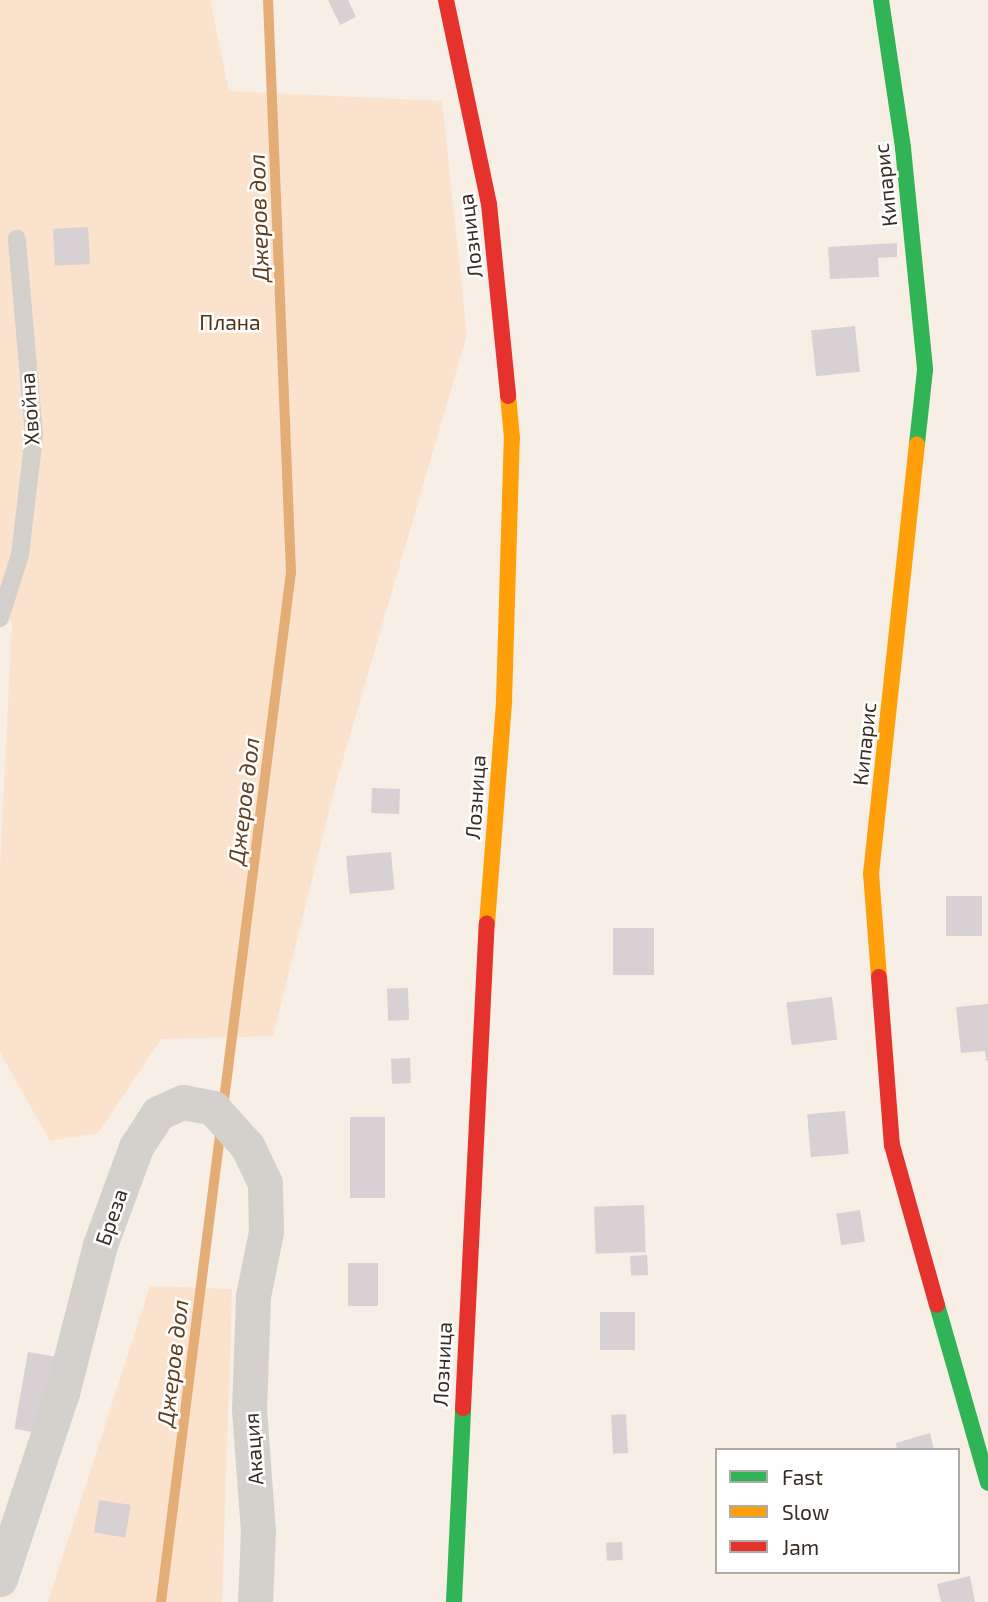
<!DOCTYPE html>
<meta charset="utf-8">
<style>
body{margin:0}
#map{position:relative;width:988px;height:1602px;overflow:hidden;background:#f7eee5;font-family:"Exo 2",sans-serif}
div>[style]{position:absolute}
.green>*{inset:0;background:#fbe2cc}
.stream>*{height:10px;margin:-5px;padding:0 5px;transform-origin:5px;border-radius:5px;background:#e4ad76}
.building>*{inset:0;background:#d7d1d4;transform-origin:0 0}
.lane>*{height:18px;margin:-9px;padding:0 9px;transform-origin:9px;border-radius:9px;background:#d4d1cd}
.street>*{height:35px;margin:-17.5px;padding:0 17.5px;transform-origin:17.5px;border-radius:17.5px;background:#d4d1cd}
.fast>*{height:16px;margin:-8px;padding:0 8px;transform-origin:8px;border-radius:8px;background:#30b455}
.slow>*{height:16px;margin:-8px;padding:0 8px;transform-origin:8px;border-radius:8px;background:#ff9f0a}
.jam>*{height:16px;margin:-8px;padding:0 8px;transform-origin:8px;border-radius:8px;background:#e5322d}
span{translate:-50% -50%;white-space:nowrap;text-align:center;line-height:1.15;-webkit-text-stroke:5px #fefefe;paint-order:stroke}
.street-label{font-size:21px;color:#382d23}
.park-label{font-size:21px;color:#523415}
.water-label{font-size:23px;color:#604022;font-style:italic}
.legend{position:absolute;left:715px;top:1448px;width:245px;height:126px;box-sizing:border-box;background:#fefefe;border:2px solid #afaaa6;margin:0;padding:9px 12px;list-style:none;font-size:21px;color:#382d23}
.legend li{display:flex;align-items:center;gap:14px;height:35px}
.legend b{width:35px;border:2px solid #afaaa6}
</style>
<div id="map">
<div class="green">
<div style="clip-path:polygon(0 0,210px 0,229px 91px,442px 101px,467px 335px,336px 783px,273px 1036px,161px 1039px,98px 1133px,50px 1141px,0 1052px,0 868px,12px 622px,0 614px)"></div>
<div style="clip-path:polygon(150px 1286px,232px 1289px,222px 1602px,48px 1602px)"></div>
</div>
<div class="stream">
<div style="left:223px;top:1108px;width:540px;rotate:-82.77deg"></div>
<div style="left:291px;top:572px;width:572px;rotate:-92.3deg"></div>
<div style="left:161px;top:1602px;width:476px;rotate:-82.8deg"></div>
</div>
<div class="building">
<div style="clip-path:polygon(328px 0,348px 0,356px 17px,340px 25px)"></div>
<div style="left:88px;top:227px;width:37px;height:35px;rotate:87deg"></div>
<div style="clip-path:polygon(897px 243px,897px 257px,878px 258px,879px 277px,830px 279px,828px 247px)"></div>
<div style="left:855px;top:326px;width:46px;height:44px;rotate:84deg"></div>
<div style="left:372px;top:788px;width:28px;height:25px;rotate:2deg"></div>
<div style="left:391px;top:852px;width:38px;height:45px;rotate:85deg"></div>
<div style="left:946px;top:896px;width:36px;height:40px"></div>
<div style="left:613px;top:928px;width:41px;height:47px"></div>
<div style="left:408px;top:988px;width:32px;height:21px;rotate:88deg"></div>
<div style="left:832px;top:997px;width:43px;height:46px;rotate:83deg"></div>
<div style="clip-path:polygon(988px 1004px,988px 1060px,986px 1061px,985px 1051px,961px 1053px,956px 1007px)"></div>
<div style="left:410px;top:1058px;width:25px;height:19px;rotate:88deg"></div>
<div style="left:845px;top:1111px;width:43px;height:38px;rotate:85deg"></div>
<div style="left:350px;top:1117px;width:35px;height:81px"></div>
<div style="left:644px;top:1205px;width:47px;height:50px;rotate:88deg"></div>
<div style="left:860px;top:1210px;width:32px;height:24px;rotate:81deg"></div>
<div style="left:647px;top:1255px;width:20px;height:17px;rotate:87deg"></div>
<div style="left:348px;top:1263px;width:30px;height:43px"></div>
<div style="left:600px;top:1312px;width:35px;height:38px"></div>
<div style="left:28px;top:1352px;width:28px;height:78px;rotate:10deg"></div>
<div style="left:626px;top:1414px;width:39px;height:15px;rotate:87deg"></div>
<div style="clip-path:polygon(930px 1433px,934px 1450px,897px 1450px,896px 1443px)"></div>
<div style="left:99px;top:1500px;width:32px;height:33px;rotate:9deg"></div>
<div style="left:622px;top:1542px;width:18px;height:16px;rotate:87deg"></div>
<div style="clip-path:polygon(970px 1576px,975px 1602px,941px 1602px,937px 1584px)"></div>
</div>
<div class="lane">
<div style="left:0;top:618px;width:66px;rotate:-72.4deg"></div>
<div style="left:20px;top:555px;width:121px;rotate:-83.3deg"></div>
<div style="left:34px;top:435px;width:197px;rotate:-95deg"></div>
</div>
<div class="street">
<div style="left:0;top:1579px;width:196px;rotate:-71.6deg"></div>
<div style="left:62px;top:1393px;width:153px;rotate:-75.6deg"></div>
<div style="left:100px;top:1245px;width:104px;rotate:-69.8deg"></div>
<div style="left:136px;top:1147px;width:40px;rotate:-57.1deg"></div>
<div style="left:158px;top:1113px;width:27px;rotate:-24deg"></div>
<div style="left:183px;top:1102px;width:31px;rotate:11deg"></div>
<div style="left:213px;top:1108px;width:52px;rotate:48.1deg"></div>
<div style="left:248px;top:1147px;width:40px;rotate:65deg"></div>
<div style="left:265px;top:1183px;width:49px;rotate:88.8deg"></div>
<div style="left:266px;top:1232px;width:65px;rotate:101.5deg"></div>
<div style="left:253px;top:1296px;width:113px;rotate:92deg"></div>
<div style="left:249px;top:1409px;width:122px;rotate:85.8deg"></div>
<div style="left:258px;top:1531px;width:71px;rotate:92.4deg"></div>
</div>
<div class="fast">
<div style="left:881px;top:0;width:150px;rotate:81.5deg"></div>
<div style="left:903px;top:148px;width:223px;rotate:84.3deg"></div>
<div style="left:925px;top:370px;width:74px;rotate:96.2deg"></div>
<div style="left:937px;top:1305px;width:185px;rotate:74deg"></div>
<div style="left:454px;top:1602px;width:194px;rotate:-87.3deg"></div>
</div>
<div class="slow">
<div style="left:487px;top:924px;width:224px;rotate:-85.6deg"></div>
<div style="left:504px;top:701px;width:263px;rotate:-88.3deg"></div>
<div style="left:512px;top:438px;width:42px;rotate:-95.4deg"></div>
<div style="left:879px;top:977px;width:103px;rotate:-94.4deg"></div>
<div style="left:871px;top:874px;width:432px;rotate:-83.9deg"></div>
</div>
<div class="jam">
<div style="left:446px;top:0;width:208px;rotate:78.1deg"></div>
<div style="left:489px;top:204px;width:193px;rotate:84.3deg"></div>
<div style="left:879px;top:977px;width:169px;rotate:85.6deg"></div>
<div style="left:892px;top:1145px;width:166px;rotate:74.3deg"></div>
<div style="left:463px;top:1408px;width:485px;rotate:-87.2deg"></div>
</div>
<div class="street-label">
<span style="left:885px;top:185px;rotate:-96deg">Кипарис</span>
<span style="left:470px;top:236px;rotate:-97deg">Лозница</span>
<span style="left:29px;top:409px;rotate:-94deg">Хвойна</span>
<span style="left:864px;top:744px;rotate:-84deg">Кипарис</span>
<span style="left:475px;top:797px;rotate:-86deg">Лозница</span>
<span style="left:111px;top:1217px;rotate:-71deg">Бреза</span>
<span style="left:442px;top:1364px;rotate:-87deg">Лозница</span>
<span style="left:253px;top:1449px;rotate:-94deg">Акация</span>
</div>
<div class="park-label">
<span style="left:230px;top:322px">Плана</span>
</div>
<div class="water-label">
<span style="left:258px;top:218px;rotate:-92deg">Джеров дол</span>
<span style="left:243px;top:801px;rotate:-83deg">Джеров дол</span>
<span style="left:172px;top:1363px;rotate:-83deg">Джеров дол</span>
</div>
<ul class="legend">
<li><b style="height:9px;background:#30b455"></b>Fast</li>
<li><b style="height:9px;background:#ff9f0a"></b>Slow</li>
<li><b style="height:9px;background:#e5322d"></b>Jam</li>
</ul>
</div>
